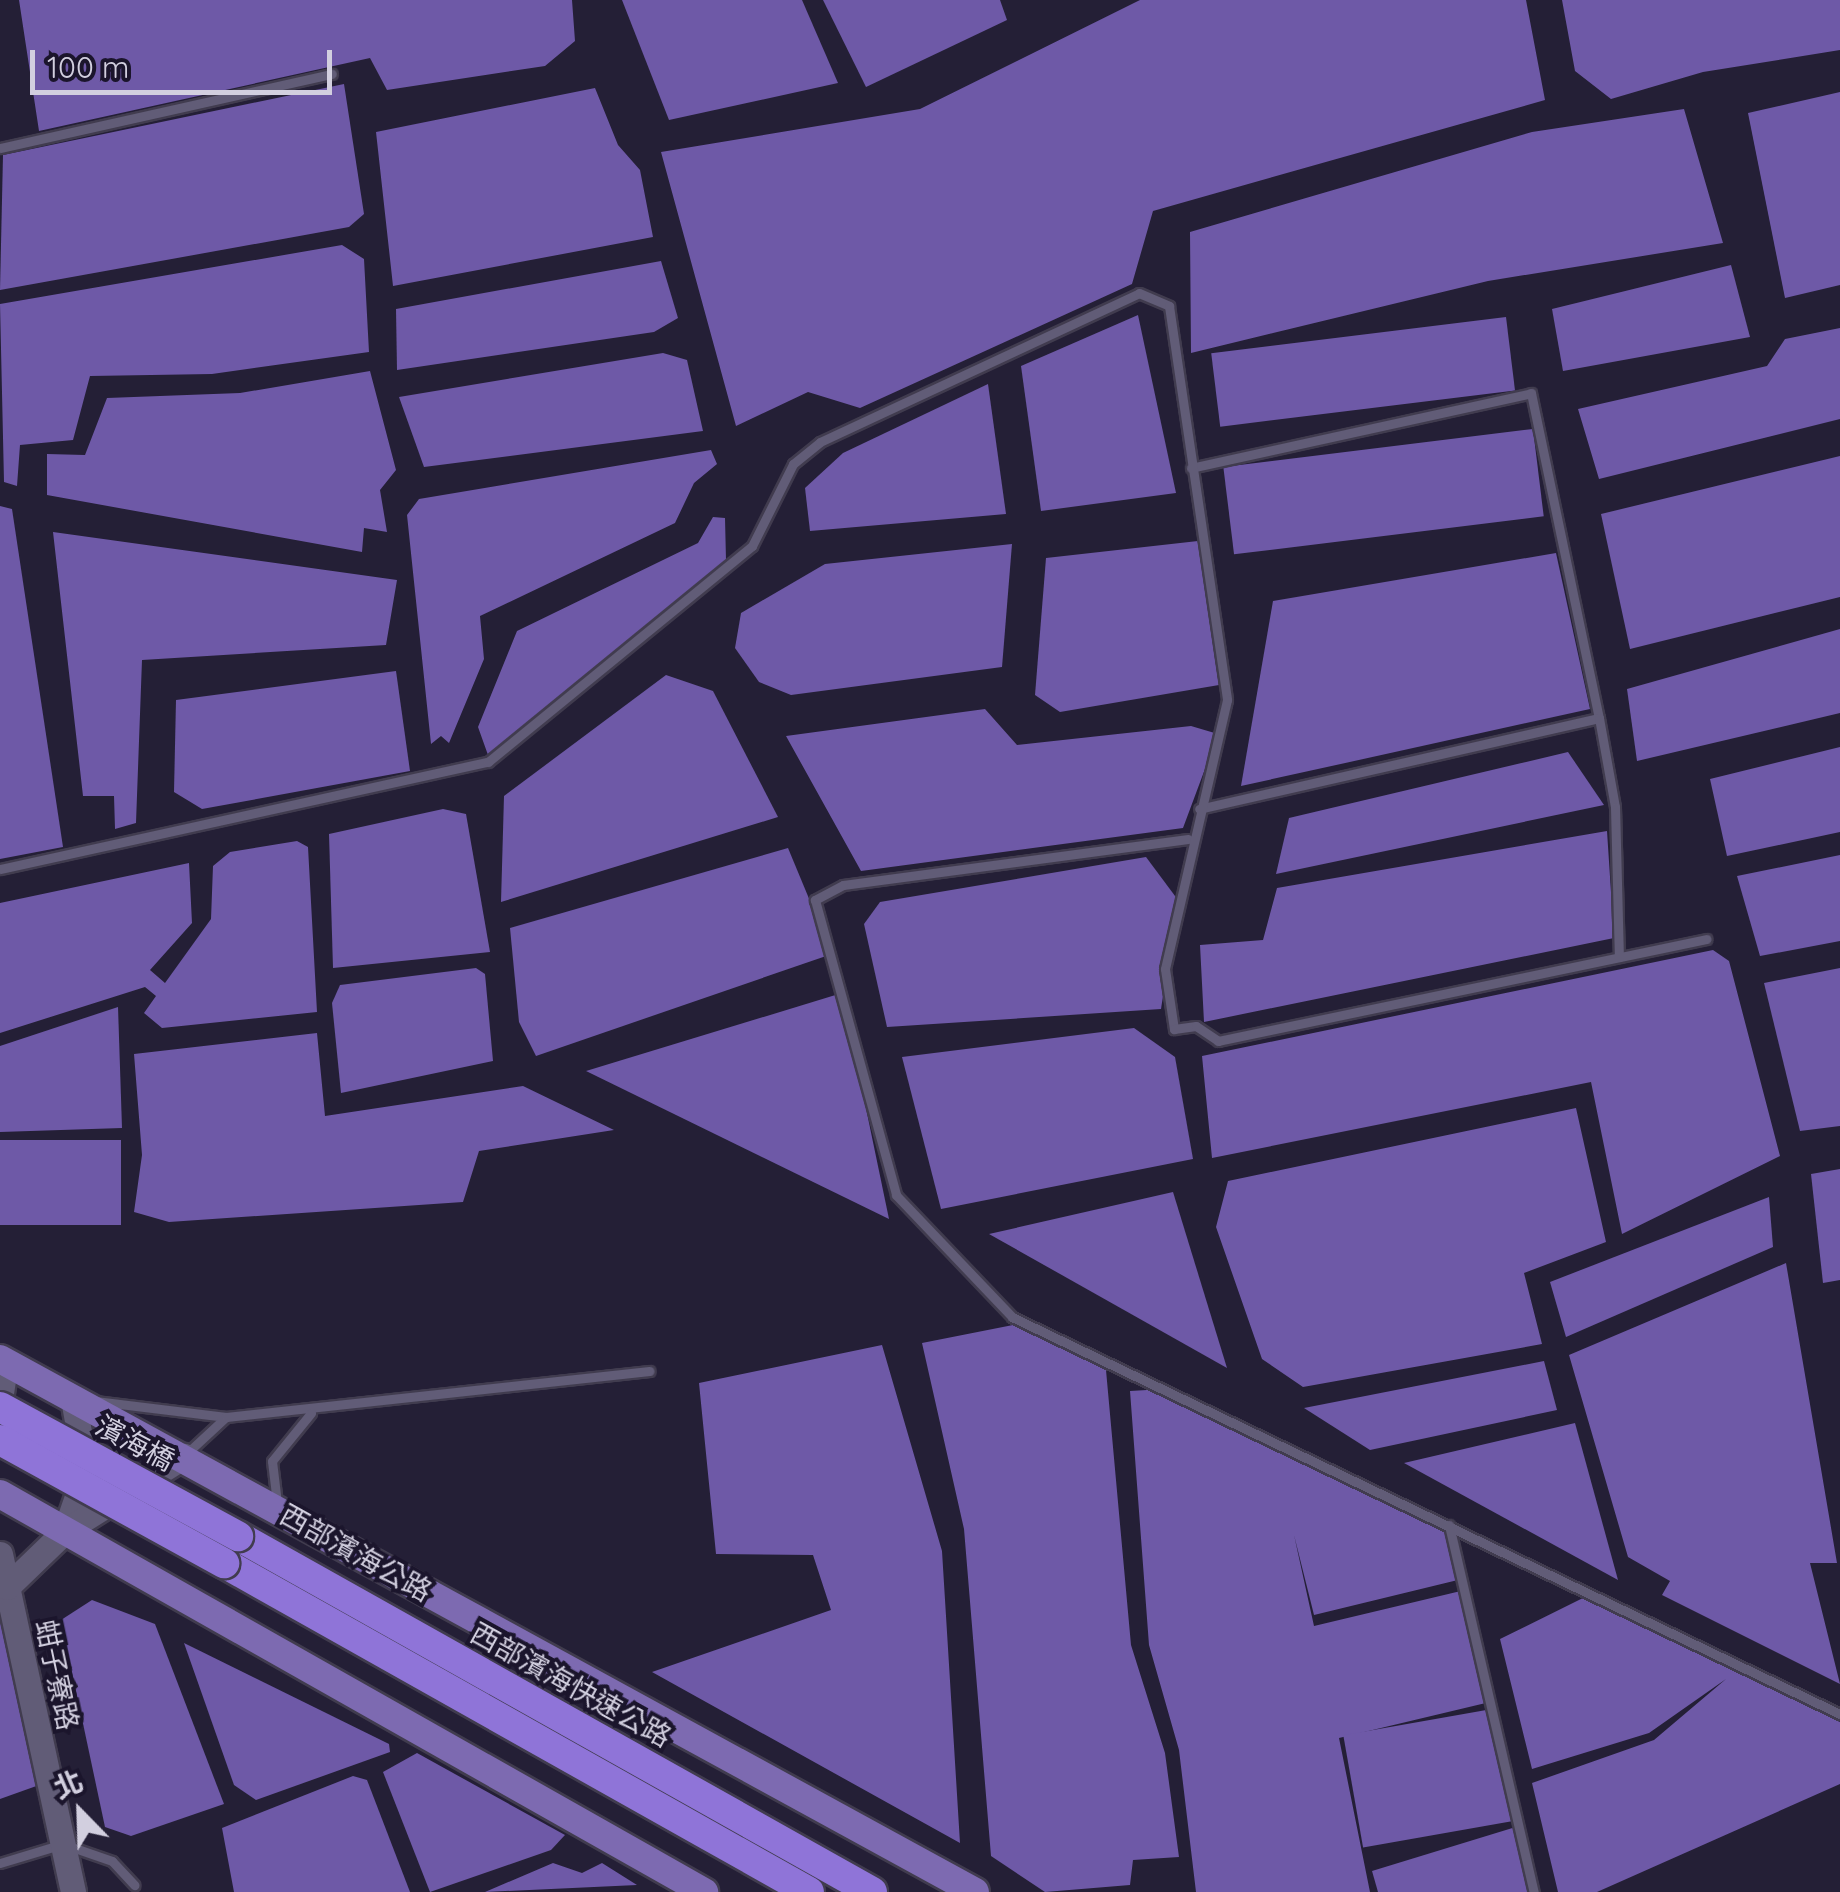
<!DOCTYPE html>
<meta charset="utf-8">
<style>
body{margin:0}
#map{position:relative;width:1840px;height:1892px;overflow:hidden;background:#241f36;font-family:Quicksand,"Noto Sans TC",sans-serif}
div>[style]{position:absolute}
.water>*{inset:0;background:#6e59a7;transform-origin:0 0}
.roads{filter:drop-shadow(2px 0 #413c4f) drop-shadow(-2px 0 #413c4f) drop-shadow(0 2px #413c4f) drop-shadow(0 -2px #413c4f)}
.lane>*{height:9px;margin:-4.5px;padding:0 4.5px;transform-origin:4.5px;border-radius:4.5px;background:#615c77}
.secondary>*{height:25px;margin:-12.5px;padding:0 12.5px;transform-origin:12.5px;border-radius:12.5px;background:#615c77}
.primary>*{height:28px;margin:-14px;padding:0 14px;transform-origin:14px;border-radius:14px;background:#7d6ab1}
.highway>*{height:30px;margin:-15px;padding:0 15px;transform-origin:15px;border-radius:15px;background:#8f74d8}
.bridges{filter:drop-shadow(2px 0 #413c4f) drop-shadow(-2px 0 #413c4f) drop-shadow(0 2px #413c4f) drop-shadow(0 -2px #413c4f)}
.highway-bridge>*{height:30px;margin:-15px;padding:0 15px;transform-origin:15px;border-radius:15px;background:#8f74d8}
span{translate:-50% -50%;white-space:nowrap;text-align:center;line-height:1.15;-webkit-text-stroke:8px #1b152c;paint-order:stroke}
.street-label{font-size:28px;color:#d2cfdf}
.north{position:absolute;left:30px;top:1762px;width:100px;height:100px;-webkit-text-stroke:8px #1b152c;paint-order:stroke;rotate:337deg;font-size:28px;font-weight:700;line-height:40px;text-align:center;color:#d2cfdf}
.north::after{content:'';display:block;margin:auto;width:35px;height:45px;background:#d2cfdf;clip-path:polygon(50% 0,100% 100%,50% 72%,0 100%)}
.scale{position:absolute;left:30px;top:50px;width:302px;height:45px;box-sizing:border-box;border:5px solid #d2cfdf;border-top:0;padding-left:12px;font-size:30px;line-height:35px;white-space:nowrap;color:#d2cfdf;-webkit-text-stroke:8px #1b152c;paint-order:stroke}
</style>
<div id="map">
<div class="water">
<div style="clip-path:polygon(19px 0,572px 0,575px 41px,545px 66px,387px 90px,370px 58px,39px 131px)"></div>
<div style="clip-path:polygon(622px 0,802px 0,838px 83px,669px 120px)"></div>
<div style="clip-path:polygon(823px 0,1000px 0,1007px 20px,866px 87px)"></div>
<div style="clip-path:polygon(1140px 0,1526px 0,1545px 100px,1153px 211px,1132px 284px,860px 408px,808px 392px,736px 426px,661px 152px,920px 109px)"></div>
<div style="clip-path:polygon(1562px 0,1840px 0,1840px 50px,1703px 72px,1611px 99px,1575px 71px)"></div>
<div style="clip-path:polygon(344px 84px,364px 214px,349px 227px,0 290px,3px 155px)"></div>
<div style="clip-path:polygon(595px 88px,618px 145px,640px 170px,653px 237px,393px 286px,376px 132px)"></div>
<div style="clip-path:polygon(1840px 92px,1840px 285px,1785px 298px,1748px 113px)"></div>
<div style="clip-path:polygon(1684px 109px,1723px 243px,1488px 281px,1191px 353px,1190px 232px,1532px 132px)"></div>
<div style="clip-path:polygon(342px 245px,364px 259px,369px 352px,212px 374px,90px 376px,73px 440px,20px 445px,17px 486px,4px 482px,0 304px)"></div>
<div style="clip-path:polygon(661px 261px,678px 318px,654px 332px,397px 370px,396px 309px)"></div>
<div style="clip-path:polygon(1731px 265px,1750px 337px,1563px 371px,1552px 309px)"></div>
<div style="clip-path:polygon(1138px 315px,1176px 493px,1041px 511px,1021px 366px)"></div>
<div style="left:1506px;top:317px;width:74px;height:297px;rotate:83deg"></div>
<div style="clip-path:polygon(1840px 328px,1840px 419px,1599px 479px,1578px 409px,1767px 366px,1785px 339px)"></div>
<div style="clip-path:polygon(663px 353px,687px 360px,703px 431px,424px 467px,399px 397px)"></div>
<div style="clip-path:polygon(370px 371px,396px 470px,380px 490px,387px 532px,364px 528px,362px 552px,47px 495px,47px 454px,85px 455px,107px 398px,240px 393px)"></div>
<div style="clip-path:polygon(988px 384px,1006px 514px,810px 531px,805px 488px,843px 453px)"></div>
<div style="left:1533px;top:429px;width:88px;height:312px;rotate:83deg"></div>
<div style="clip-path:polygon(711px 450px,717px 464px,694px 483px,675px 523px,480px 616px,484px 659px,449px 743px,441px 736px,431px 744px,407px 515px,419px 499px)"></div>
<div style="clip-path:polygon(1840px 456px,1840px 597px,1630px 649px,1601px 514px)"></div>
<div style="clip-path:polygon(0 506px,12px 509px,63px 847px,0 859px)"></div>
<div style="clip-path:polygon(713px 517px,725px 518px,726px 560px,488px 755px,478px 727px,517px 631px,698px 543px)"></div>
<div style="clip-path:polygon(53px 532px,397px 580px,386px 645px,142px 660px,136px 823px,115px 829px,114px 796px,83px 796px)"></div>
<div style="clip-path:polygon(1198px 541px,1219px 685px,1060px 712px,1035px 695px,1046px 558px)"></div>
<div style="clip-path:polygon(1012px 544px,1002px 667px,791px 695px,759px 682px,735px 648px,741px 613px,825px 564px)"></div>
<div style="clip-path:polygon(1556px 553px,1590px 709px,1241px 786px,1273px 601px)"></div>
<div style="clip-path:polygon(1840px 629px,1840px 713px,1637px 761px,1627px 689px)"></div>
<div style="clip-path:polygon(396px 671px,410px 771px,202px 809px,174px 792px,176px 700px)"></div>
<div style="clip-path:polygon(666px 675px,713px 691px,778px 817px,501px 902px,504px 796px)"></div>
<div style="clip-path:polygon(985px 709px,1017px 745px,1191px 726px,1218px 734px,1183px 828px,861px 871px,786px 736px)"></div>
<div style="clip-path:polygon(1840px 747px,1840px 832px,1727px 856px,1710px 779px)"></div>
<div style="clip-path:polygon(1568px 752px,1604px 805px,1276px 874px,1289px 818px)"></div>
<div style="clip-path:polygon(443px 809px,466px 814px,490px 952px,333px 968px,329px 834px)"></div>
<div style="clip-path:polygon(1607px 831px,1614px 938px,1204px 1022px,1200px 945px,1263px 940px,1277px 888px)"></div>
<div style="clip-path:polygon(297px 841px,308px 847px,317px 1012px,162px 1028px,144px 1013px,156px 996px,145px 987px,0 1033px,0 903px,189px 863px,192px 923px,150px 970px,165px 983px,211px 919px,213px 866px,230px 852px)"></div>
<div style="clip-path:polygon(788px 848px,832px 954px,536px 1056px,519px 1022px,510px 928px)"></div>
<div style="clip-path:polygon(1840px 855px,1840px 941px,1760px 956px,1737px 876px)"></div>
<div style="clip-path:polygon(1146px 857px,1178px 900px,1161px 1009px,887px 1027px,864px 924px,880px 902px)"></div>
<div style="clip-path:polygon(1713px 950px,1729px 961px,1780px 1156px,1622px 1234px,1591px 1082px,1212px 1158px,1202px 1056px)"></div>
<div style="clip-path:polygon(476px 968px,485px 974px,493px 1061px,341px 1093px,332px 1003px,340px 985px)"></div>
<div style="clip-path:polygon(1840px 968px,1840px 1126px,1800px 1131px,1764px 983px)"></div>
<div style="clip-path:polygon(842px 993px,889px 1219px,586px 1071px)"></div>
<div style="clip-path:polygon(118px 1007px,122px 1128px,0 1132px,0 1046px)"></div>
<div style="clip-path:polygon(1134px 1028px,1175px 1057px,1193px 1159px,941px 1209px,902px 1057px)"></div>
<div style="clip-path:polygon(317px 1033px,325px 1116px,523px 1086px,614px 1130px,479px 1151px,463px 1202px,169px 1222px,134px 1212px,142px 1155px,134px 1054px)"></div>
<div style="clip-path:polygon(1576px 1108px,1606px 1242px,1524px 1273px,1542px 1344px,1303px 1387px,1262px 1359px,1216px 1227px,1228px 1181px)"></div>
<div style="left:121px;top:1140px;width:85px;height:121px;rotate:90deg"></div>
<div style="clip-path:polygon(1840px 1169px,1840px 1280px,1823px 1283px,1811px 1174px)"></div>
<div style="clip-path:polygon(1173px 1192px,1227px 1368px,989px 1234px)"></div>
<div style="clip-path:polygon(1769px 1197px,1773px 1247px,1566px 1337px,1550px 1282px)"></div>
<div style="clip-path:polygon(1786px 1263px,1837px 1563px,1810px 1563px,1840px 1684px,1662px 1595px,1670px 1581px,1628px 1557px,1569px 1355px)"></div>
<div style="clip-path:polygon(1023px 1323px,1105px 1359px,1131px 1645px,1165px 1753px,1179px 1857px,1133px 1860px,1130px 1885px,1045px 1892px,991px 1856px,964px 1529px,922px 1343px)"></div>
<div style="clip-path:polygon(882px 1345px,942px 1551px,960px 1843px,652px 1672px,831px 1610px,813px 1555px,716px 1554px,699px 1383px)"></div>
<div style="clip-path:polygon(1544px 1361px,1557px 1410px,1370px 1450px,1304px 1408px)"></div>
<div style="clip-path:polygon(1164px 1389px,1449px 1525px,1462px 1579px,1314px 1615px,1294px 1535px,1314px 1626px,1465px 1590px,1490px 1702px,1339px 1738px,1370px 1892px,1196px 1892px,1179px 1750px,1149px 1645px,1130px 1391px)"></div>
<div style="clip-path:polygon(1575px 1423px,1618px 1580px,1404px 1463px)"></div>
<div style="clip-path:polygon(1589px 1595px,1840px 1722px,1840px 1784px,1597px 1892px,1558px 1892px,1532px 1783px,1654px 1740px,1726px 1679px,1649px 1733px,1532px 1769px,1500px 1639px)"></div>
<div style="clip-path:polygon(92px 1600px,155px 1624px,224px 1804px,131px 1836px,105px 1827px,61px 1620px)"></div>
<div style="clip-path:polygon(0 1611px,42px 1784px,0 1799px)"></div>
<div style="clip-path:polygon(184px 1643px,389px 1744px,390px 1752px,256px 1800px,234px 1785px)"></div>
<div style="left:1492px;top:1709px;width:114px;height:151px;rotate:80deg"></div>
<div style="clip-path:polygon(417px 1753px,565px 1835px,551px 1850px,430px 1892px,383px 1772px)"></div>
<div style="clip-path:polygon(353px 1776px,367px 1780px,410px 1892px,234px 1892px,222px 1828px)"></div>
<div style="clip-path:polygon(1519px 1826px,1532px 1892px,1378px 1892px,1372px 1871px)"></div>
<div style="clip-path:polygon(553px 1863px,582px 1873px,602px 1863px,637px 1885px,485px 1892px)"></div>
</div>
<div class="roads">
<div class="lane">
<div style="left:0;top:148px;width:340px;rotate:-12.6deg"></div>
<div style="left:1191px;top:468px;width:348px;rotate:-12.4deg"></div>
<div style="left:1531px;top:393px;width:332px;rotate:78.2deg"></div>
<div style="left:1599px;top:718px;width:410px;rotate:167.2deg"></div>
<div style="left:1599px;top:718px;width:90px;rotate:79.8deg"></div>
<div style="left:1615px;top:807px;width:150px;rotate:88.5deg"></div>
<div style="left:1188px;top:839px;width:348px;rotate:172.4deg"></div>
<div style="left:843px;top:885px;width:32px;rotate:152deg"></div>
<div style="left:815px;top:900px;width:306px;rotate:74.6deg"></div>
<div style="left:896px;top:1195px;width:168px;rotate:46.4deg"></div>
<div style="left:1012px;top:1317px;width:918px;rotate:25.62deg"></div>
<div style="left:0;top:869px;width:500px;rotate:-12.4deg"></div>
<div style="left:488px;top:762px;width:341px;rotate:-39.3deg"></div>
<div style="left:752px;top:546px;width:92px;rotate:-63.4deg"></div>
<div style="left:793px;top:464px;width:35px;rotate:-39deg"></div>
<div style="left:820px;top:442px;width:352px;rotate:-25deg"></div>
<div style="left:1139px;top:293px;width:33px;rotate:23deg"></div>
<div style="left:1169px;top:306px;width:398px;rotate:81.6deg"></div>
<div style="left:1227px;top:700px;width:276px;rotate:103deg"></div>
<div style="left:1165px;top:969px;width:61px;rotate:81.5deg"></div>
<div style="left:1174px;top:1029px;width:22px;rotate:-8deg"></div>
<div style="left:1196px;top:1026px;width:27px;rotate:34deg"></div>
<div style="left:1218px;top:1041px;width:499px;rotate:-11.8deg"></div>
<div style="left:95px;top:1401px;width:132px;rotate:7deg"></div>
<div style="left:186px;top:1454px;width:54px;rotate:-42.8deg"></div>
<div style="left:226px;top:1417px;width:426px;rotate:-6.2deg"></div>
<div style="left:277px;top:1503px;width:42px;rotate:-96.8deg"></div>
<div style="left:272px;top:1461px;width:62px;rotate:-50.9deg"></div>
<div style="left:1449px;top:1525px;width:377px;rotate:77deg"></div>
<div style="left:0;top:1863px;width:66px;rotate:-16.8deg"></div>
<div style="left:63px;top:1844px;width:52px;rotate:19.1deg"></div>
<div style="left:112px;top:1861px;width:33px;rotate:47deg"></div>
</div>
<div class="secondary">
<div style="left:0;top:1399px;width:37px;rotate:-81deg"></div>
<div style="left:65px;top:1531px;width:64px;rotate:-70.7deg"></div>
<div style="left:86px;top:1471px;width:73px;rotate:-100.2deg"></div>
<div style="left:0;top:1554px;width:346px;rotate:77.8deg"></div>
<div style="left:7px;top:1587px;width:81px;rotate:-44deg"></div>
<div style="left:65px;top:1531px;width:141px;rotate:-32.2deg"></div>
</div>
<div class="primary">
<div style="left:0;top:1359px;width:1111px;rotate:28.66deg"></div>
<div style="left:0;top:1494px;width:809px;rotate:29.48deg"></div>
</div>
<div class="highway">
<div style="left:238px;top:1536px;width:727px;rotate:29.31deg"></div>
<div style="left:224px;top:1563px;width:671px;rotate:29.35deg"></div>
</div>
</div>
<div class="bridges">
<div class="highway-bridge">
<div style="left:0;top:1407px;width:271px;rotate:28.5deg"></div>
<div style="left:0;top:1440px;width:256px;rotate:28.8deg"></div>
</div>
</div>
<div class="street-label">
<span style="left:135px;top:1443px;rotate:28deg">濱海橋</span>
<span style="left:356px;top:1553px;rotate:29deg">西部濱海公路</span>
<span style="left:57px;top:1675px;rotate:78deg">蚶子寮路</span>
<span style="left:571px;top:1685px;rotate:29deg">西部濱海快速公路</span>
</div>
<div class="north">北</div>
<div class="scale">100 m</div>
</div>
